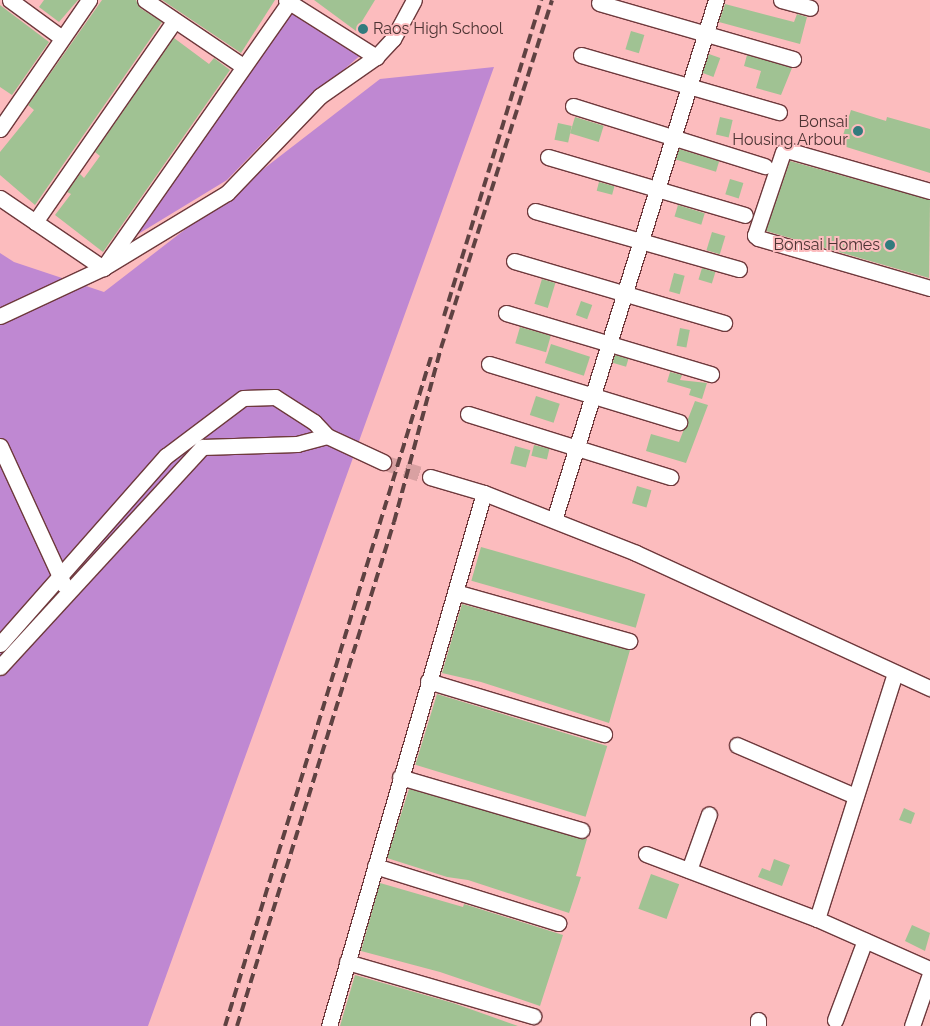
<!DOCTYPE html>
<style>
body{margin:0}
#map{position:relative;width:930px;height:1026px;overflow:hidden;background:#fcbcbe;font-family:Raleway,sans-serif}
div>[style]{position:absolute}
.green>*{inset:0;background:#bf88d2}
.building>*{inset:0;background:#a0c293;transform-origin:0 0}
.minor-tunnel>*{height:15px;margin-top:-7.5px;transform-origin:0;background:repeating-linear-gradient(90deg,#d9a1a2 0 15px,transparent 0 23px)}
.roads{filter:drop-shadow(1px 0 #6e393c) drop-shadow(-1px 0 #6e393c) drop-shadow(0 1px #6e393c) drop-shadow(0 -1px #6e393c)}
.minor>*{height:15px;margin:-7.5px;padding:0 7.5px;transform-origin:7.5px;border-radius:7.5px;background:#fff}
.rail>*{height:4px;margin-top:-2px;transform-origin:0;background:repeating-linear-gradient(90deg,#5f4242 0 10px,transparent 0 15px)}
.dots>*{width:14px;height:14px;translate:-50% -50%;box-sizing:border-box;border:2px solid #fcbcbe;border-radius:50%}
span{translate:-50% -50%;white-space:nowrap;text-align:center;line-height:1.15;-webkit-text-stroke:4px #fcbcbe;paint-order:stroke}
.poi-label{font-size:16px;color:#4d3434}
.left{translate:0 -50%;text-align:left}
.right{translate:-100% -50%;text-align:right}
</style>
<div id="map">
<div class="green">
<div style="clip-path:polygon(293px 10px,362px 54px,285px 120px,227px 180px,125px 242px)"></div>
<div style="clip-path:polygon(494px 67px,148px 1026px,0 1026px,0 253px,14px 262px,104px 292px,380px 79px)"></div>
</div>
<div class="building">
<div style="clip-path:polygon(44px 0,78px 0,59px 22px,39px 7px)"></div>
<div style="clip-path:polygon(102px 0,136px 0,140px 8px,162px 22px,35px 205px,0 175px,0 152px,34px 110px,28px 105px)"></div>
<div style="clip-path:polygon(162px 0,275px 0,241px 53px)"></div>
<div style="clip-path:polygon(314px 0,375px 0,356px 31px)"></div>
<div style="clip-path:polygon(725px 4px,794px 22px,797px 14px,807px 17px,800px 44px,719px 22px)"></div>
<div style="clip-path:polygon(0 5px,49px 42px,12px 95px,0 87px)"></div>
<div style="left:631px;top:31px;width:14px;height:19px;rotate:17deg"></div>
<div style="clip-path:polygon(174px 38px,209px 64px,214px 58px,230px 70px,103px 252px,55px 215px,71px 194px,67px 192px,80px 174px,84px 178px,100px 156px,95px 152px)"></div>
<div style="left:709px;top:54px;width:12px;height:20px;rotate:20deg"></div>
<div style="clip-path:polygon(747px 55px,792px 68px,781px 95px,756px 88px,761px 71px,744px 66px)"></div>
<div style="clip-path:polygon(851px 110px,886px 121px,887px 117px,930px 129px,930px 173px,840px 145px)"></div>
<div style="left:575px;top:117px;width:30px;height:17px;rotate:17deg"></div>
<div style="left:720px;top:117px;width:13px;height:18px;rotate:13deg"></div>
<div style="left:558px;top:123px;width:14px;height:17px;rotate:12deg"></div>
<div style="left:679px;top:149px;width:42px;height:11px;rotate:17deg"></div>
<div style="clip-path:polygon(790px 161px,930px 200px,929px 278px,766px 231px)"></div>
<div style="left:730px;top:179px;width:14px;height:16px;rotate:17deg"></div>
<div style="left:599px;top:182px;width:16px;height:9px;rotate:15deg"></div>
<div style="left:678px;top:205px;width:28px;height:12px;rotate:17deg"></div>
<div style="left:712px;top:232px;width:14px;height:19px;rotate:17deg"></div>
<div style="left:702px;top:268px;width:14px;height:12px;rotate:17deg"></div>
<div style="left:674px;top:273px;width:11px;height:19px;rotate:15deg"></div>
<div style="left:542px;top:279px;width:14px;height:26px;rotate:17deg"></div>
<div style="left:581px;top:301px;width:12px;height:15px;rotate:20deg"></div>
<div style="left:520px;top:327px;width:32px;height:17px;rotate:16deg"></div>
<div style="left:680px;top:328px;width:10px;height:18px;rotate:11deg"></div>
<div style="left:551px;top:344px;width:41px;height:20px;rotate:18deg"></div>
<div style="left:615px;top:355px;width:14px;height:8px;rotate:17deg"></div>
<div style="clip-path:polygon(670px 372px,682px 375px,680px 380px,707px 383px,702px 399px,689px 395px,691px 389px,667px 382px)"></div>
<div style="left:536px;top:396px;width:25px;height:20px;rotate:18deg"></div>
<div style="clip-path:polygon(695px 401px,708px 405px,686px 463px,646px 451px,651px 434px,679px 442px)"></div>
<div style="left:534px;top:445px;width:16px;height:11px;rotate:14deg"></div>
<div style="left:515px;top:446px;width:16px;height:18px;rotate:15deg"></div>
<div style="left:637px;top:486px;width:15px;height:18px;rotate:16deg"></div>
<div style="left:481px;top:547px;width:171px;height:35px;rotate:16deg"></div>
<div style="clip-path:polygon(462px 604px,630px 650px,609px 723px,481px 682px,442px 673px)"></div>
<div style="left:437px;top:694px;width:178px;height:74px;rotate:17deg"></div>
<div style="clip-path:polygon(409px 789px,587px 839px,576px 876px,581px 877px,569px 913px,468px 880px,447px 877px,387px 858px)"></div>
<div style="clip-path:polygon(904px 808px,915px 813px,911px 824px,899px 820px)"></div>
<div style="clip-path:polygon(774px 859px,790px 865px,782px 886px,758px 877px,762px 868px,770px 871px)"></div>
<div style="left:651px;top:874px;width:30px;height:37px;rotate:20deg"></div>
<div style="clip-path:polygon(380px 883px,463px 907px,464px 904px,563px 935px,540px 1006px,440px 972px,361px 951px)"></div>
<div style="clip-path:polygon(912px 925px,930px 933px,925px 951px,905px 941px)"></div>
<div style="clip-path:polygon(355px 975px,453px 1003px,518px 1026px,340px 1026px)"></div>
</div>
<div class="minor-tunnel">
<div style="left:383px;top:462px;width:49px;rotate:17.7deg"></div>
</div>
<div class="roads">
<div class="minor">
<div style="left:10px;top:0;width:64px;rotate:36.2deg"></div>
<div style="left:145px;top:0;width:118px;rotate:34deg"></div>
<div style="left:286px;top:0;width:107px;rotate:32.3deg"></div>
<div style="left:781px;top:0;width:30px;rotate:15deg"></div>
<div style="left:599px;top:3px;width:202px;rotate:16.1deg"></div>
<div style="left:581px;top:55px;width:206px;rotate:16.1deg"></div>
<div style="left:573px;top:106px;width:201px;rotate:17.4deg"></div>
<div style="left:0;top:129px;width:157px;rotate:-55.4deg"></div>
<div style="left:548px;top:157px;width:205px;rotate:16.4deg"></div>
<div style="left:930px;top:191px;width:149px;rotate:-164deg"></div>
<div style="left:787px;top:150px;width:4px;rotate:153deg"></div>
<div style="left:783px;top:152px;width:88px;rotate:108.6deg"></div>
<div style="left:755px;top:235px;width:4px;rotate:45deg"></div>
<div style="left:758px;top:238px;width:179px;rotate:16.2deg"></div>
<div style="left:0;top:198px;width:125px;rotate:34.2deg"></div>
<div style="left:103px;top:268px;width:145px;rotate:-31.2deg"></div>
<div style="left:227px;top:193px;width:134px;rotate:-46.2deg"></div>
<div style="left:320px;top:96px;width:68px;rotate:-34.9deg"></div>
<div style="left:376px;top:57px;width:25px;rotate:-47deg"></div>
<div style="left:393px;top:39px;width:44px;rotate:-61.7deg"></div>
<div style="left:535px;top:211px;width:212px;rotate:15.9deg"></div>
<div style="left:35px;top:222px;width:244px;rotate:-55.3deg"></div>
<div style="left:514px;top:261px;width:219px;rotate:16.4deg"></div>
<div style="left:506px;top:313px;width:214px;rotate:16.6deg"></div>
<div style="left:0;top:316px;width:114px;rotate:-25deg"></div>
<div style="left:103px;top:268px;width:325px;rotate:-55deg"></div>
<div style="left:489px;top:364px;width:199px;rotate:17deg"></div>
<div style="left:468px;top:414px;width:212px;rotate:17.3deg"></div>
<div style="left:0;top:446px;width:153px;rotate:65.3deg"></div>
<div style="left:430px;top:477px;width:56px;rotate:16.5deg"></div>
<div style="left:484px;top:493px;width:163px;rotate:21.5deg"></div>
<div style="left:636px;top:553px;width:324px;rotate:24.7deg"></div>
<div style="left:554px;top:520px;width:545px;rotate:-72.7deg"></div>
<div style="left:455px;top:592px;width:181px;rotate:15.7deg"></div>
<div style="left:0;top:644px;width:251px;rotate:-48.6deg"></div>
<div style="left:166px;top:456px;width:96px;rotate:-37deg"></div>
<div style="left:243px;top:398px;width:32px;rotate:-2deg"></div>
<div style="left:275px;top:397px;width:46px;rotate:32.7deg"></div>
<div style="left:314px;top:422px;width:19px;rotate:47deg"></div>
<div style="left:327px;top:436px;width:62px;rotate:24.9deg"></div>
<div style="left:0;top:667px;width:299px;rotate:-47.4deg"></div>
<div style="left:202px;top:447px;width:95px;rotate:-1.8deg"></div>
<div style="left:297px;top:444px;width:31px;rotate:-15deg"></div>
<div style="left:428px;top:681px;width:184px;rotate:16.8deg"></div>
<div style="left:737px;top:745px;width:129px;rotate:23.4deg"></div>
<div style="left:400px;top:777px;width:189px;rotate:16.3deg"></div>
<div style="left:646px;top:854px;width:183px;rotate:20.8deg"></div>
<div style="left:817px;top:919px;width:124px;rotate:23.9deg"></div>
<div style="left:375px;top:866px;width:192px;rotate:17.3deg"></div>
<div style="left:689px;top:870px;width:59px;rotate:-70.3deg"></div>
<div style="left:817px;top:919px;width:258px;rotate:-72.4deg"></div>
<div style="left:347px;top:962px;width:194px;rotate:16.2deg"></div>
<div style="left:758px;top:1020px;width:6px;rotate:90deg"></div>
<div style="left:835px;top:1020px;width:85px;rotate:-69.4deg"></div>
<div style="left:329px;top:1026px;width:555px;rotate:-73.79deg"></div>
<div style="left:912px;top:1026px;width:55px;rotate:-70.9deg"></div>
</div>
</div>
<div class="rail">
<div style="left:444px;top:316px;width:331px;rotate:-72.9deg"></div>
<div style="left:225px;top:1026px;width:700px;rotate:-72.89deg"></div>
<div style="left:237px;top:1026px;width:528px;rotate:-72.7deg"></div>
<div style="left:394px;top:522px;width:180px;rotate:-74.9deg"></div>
<div style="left:441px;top:348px;width:365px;rotate:-72.3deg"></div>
</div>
<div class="dots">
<div style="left:363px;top:29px;background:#327b7d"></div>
<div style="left:858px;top:131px;background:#327b7d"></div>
<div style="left:890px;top:245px;background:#327b7d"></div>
</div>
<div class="poi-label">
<span class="left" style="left:373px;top:29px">Raos High School</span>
<span class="right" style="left:848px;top:131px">Bonsai<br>Housing Arbour</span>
<span class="right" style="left:880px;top:245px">Bonsai Homes</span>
</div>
</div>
